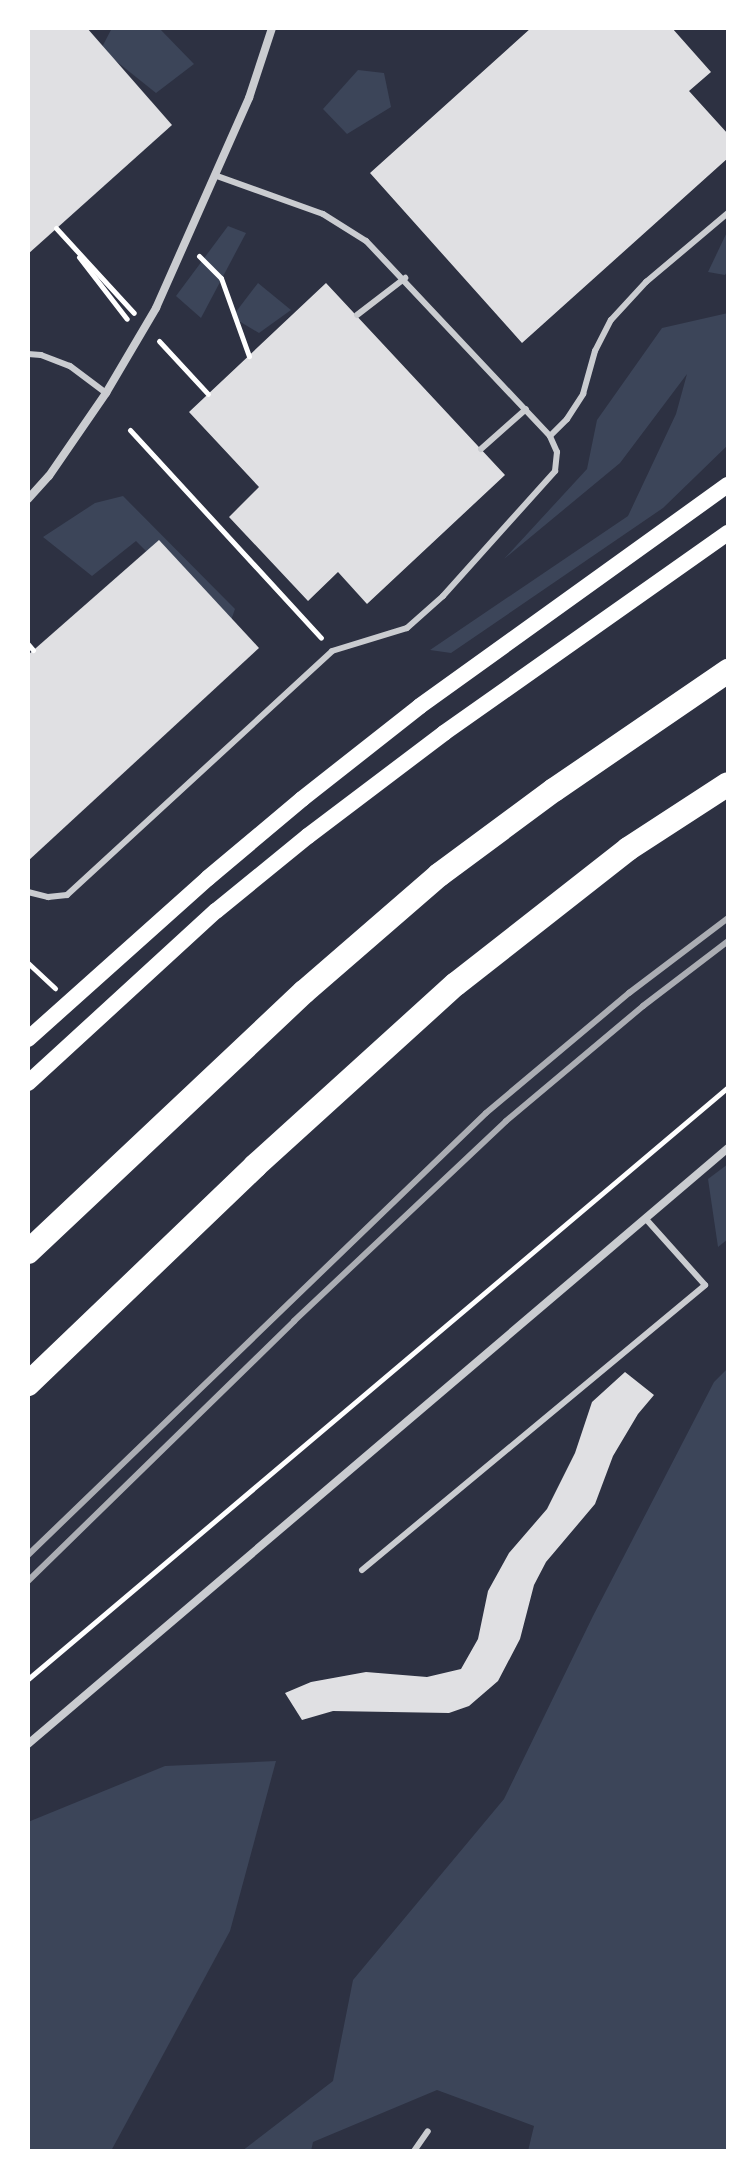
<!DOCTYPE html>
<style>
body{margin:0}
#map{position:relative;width:756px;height:2179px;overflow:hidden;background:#2d3142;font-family:Karla,sans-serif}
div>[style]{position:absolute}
.green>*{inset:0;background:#3c4559}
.building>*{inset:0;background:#e0e0e3}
.path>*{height:5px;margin:-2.5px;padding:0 2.5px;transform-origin:2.5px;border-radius:2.5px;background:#fff}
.service>*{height:6px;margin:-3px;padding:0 3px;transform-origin:3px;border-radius:3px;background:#caccd0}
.minor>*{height:8px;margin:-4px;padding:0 4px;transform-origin:4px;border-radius:4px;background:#caccd0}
.secondary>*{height:16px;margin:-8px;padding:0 8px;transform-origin:8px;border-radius:8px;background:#fff}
.motorway>*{height:24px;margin:-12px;padding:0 12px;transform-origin:12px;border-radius:12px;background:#fff}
.rail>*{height:6px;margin:-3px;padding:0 3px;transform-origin:3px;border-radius:3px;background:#abadb3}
span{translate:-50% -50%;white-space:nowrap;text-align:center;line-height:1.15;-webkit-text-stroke:7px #fff;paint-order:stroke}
.frame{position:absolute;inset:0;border:30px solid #fff;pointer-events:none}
</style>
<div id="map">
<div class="green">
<div style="clip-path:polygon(112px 28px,159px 28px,194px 64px,156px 93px,101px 49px)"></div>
<div style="clip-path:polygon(358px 70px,384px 73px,391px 107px,347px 134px,323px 109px)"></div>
<div style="clip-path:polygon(228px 226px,246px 233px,201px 318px,176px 296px)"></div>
<div style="clip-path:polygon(728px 230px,728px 270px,725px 275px,708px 272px)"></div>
<div style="clip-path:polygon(258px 283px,291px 310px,259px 333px,232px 317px)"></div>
<div style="clip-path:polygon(728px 313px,728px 445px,663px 508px,451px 653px,430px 650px,628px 516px,676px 414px,687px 374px,620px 463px,504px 559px,587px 469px,597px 420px,662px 328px)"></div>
<div style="clip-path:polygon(123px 496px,235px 609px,227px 632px,136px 541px,92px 576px,43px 537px,95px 503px)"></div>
<div style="clip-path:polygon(728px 1164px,728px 1239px,718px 1247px,708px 1179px)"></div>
<div style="clip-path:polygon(728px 1368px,728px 2151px,528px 2151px,534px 2126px,437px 2090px,313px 2142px,311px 2151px,242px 2151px,333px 2081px,353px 1980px,504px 1799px,593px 1616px,714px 1382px)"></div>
<div style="clip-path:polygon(276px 1761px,230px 1931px,111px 2151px,28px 2151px,28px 1822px,165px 1766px)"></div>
</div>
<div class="building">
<div style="clip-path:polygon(28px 28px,87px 28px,172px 125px,28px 254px)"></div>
<div style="clip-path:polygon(531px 28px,672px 28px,711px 72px,689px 91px,728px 134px,728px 158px,522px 343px,370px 173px)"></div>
<div style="clip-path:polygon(326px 283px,505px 475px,367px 604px,338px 572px,308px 601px,229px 517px,259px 487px,189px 412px)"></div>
<div style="clip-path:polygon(159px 540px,259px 648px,28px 861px,28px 655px)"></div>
<div style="clip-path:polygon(625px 1372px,654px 1395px,638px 1414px,613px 1456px,595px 1504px,546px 1562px,534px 1585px,520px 1639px,498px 1681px,469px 1706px,449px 1713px,333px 1711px,302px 1720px,285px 1693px,311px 1682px,366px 1672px,427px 1677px,461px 1669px,478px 1639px,488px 1591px,509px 1553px,547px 1509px,575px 1453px,592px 1402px)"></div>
</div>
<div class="path">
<div style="left:56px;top:228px;width:115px;rotate:47.5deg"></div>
<div style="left:199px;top:256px;width:31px;rotate:45deg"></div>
<div style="left:221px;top:278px;width:83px;rotate:70.3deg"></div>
<div style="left:79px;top:257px;width:78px;rotate:52.3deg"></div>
<div style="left:159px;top:341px;width:72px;rotate:47.2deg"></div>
<div style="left:130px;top:430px;width:282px;rotate:47.4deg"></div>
<div style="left:28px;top:644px;width:8px;rotate:50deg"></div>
<div style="left:28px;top:963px;width:37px;rotate:43deg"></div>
<div style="left:28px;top:1679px;width:917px;rotate:-40.22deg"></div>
</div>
<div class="service">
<div style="left:357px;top:315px;width:61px;rotate:-37.6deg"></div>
<div style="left:28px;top:354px;width:13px;rotate:4deg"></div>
<div style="left:41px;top:355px;width:31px;rotate:21deg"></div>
<div style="left:70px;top:366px;width:45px;rotate:36.9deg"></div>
<div style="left:550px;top:436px;width:24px;rotate:-45deg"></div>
<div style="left:567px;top:419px;width:30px;rotate:-57deg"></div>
<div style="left:583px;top:394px;width:45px;rotate:-74.4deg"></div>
<div style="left:595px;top:351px;width:35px;rotate:-63deg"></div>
<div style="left:611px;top:320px;width:52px;rotate:-47.4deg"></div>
<div style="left:646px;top:282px;width:107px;rotate:-40.1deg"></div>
<div style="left:481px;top:449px;width:60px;rotate:-41.6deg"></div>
<div style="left:28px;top:892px;width:21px;rotate:14deg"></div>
<div style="left:48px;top:897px;width:19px;rotate:-6deg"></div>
<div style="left:67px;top:895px;width:360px;rotate:-42.6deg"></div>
<div style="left:332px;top:651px;width:78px;rotate:-17deg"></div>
<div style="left:407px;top:628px;width:48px;rotate:-41.6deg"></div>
<div style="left:443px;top:596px;width:168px;rotate:-48.1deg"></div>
<div style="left:555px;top:471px;width:19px;rotate:-84deg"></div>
<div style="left:557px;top:452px;width:17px;rotate:-114deg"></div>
<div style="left:550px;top:436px;width:268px;rotate:-133.3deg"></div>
<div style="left:366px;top:241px;width:51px;rotate:-147.9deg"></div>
<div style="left:323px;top:214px;width:113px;rotate:-160.3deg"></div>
<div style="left:362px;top:1570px;width:446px;rotate:-39.7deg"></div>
<div style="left:705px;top:1285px;width:90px;rotate:-131.8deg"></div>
<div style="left:414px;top:2151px;width:24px;rotate:-55deg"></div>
</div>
<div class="minor">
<div style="left:28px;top:499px;width:31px;rotate:-48deg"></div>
<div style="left:49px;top:476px;width:101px;rotate:-55.5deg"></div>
<div style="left:106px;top:393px;width:99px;rotate:-59.5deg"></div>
<div style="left:156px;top:308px;width:230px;rotate:-66.1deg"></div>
<div style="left:249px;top:98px;width:74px;rotate:-71.8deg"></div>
<div style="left:28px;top:1744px;width:919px;rotate:-40.41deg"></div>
</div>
<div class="secondary">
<div style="left:28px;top:1039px;width:241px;rotate:-41.8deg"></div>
<div style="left:208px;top:878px;width:123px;rotate:-40deg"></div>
<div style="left:302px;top:799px;width:150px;rotate:-38.2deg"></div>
<div style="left:420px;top:706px;width:379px;rotate:-35.7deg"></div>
<div style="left:28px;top:1083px;width:255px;rotate:-42.5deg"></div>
<div style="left:216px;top:911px;width:119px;rotate:-39.2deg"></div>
<div style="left:308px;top:836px;width:171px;rotate:-37.1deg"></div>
<div style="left:444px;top:733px;width:347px;rotate:-35.2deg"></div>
</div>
<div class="motorway">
<div style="left:28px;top:1252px;width:379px;rotate:-43.3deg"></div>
<div style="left:304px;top:992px;width:179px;rotate:-40.9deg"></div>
<div style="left:439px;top:875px;width:143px;rotate:-36.5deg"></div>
<div style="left:554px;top:790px;width:211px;rotate:-34.4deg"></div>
<div style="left:28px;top:1384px;width:315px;rotate:-43.8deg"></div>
<div style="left:255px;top:1166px;width:271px;rotate:-42.2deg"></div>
<div style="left:456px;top:984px;width:219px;rotate:-38.1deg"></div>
<div style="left:628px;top:849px;width:119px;rotate:-33deg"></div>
</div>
<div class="rail">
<div style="left:28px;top:1555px;width:636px;rotate:-43.98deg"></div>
<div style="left:486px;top:1113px;width:187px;rotate:-40deg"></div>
<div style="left:629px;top:993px;width:124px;rotate:-37.1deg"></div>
<div style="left:28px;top:1581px;width:372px;rotate:-44.3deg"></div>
<div style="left:294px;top:1321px;width:291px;rotate:-43.3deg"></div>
<div style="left:506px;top:1121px;width:179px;rotate:-40deg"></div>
<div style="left:643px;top:1006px;width:107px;rotate:-37.4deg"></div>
</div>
<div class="frame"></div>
</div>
